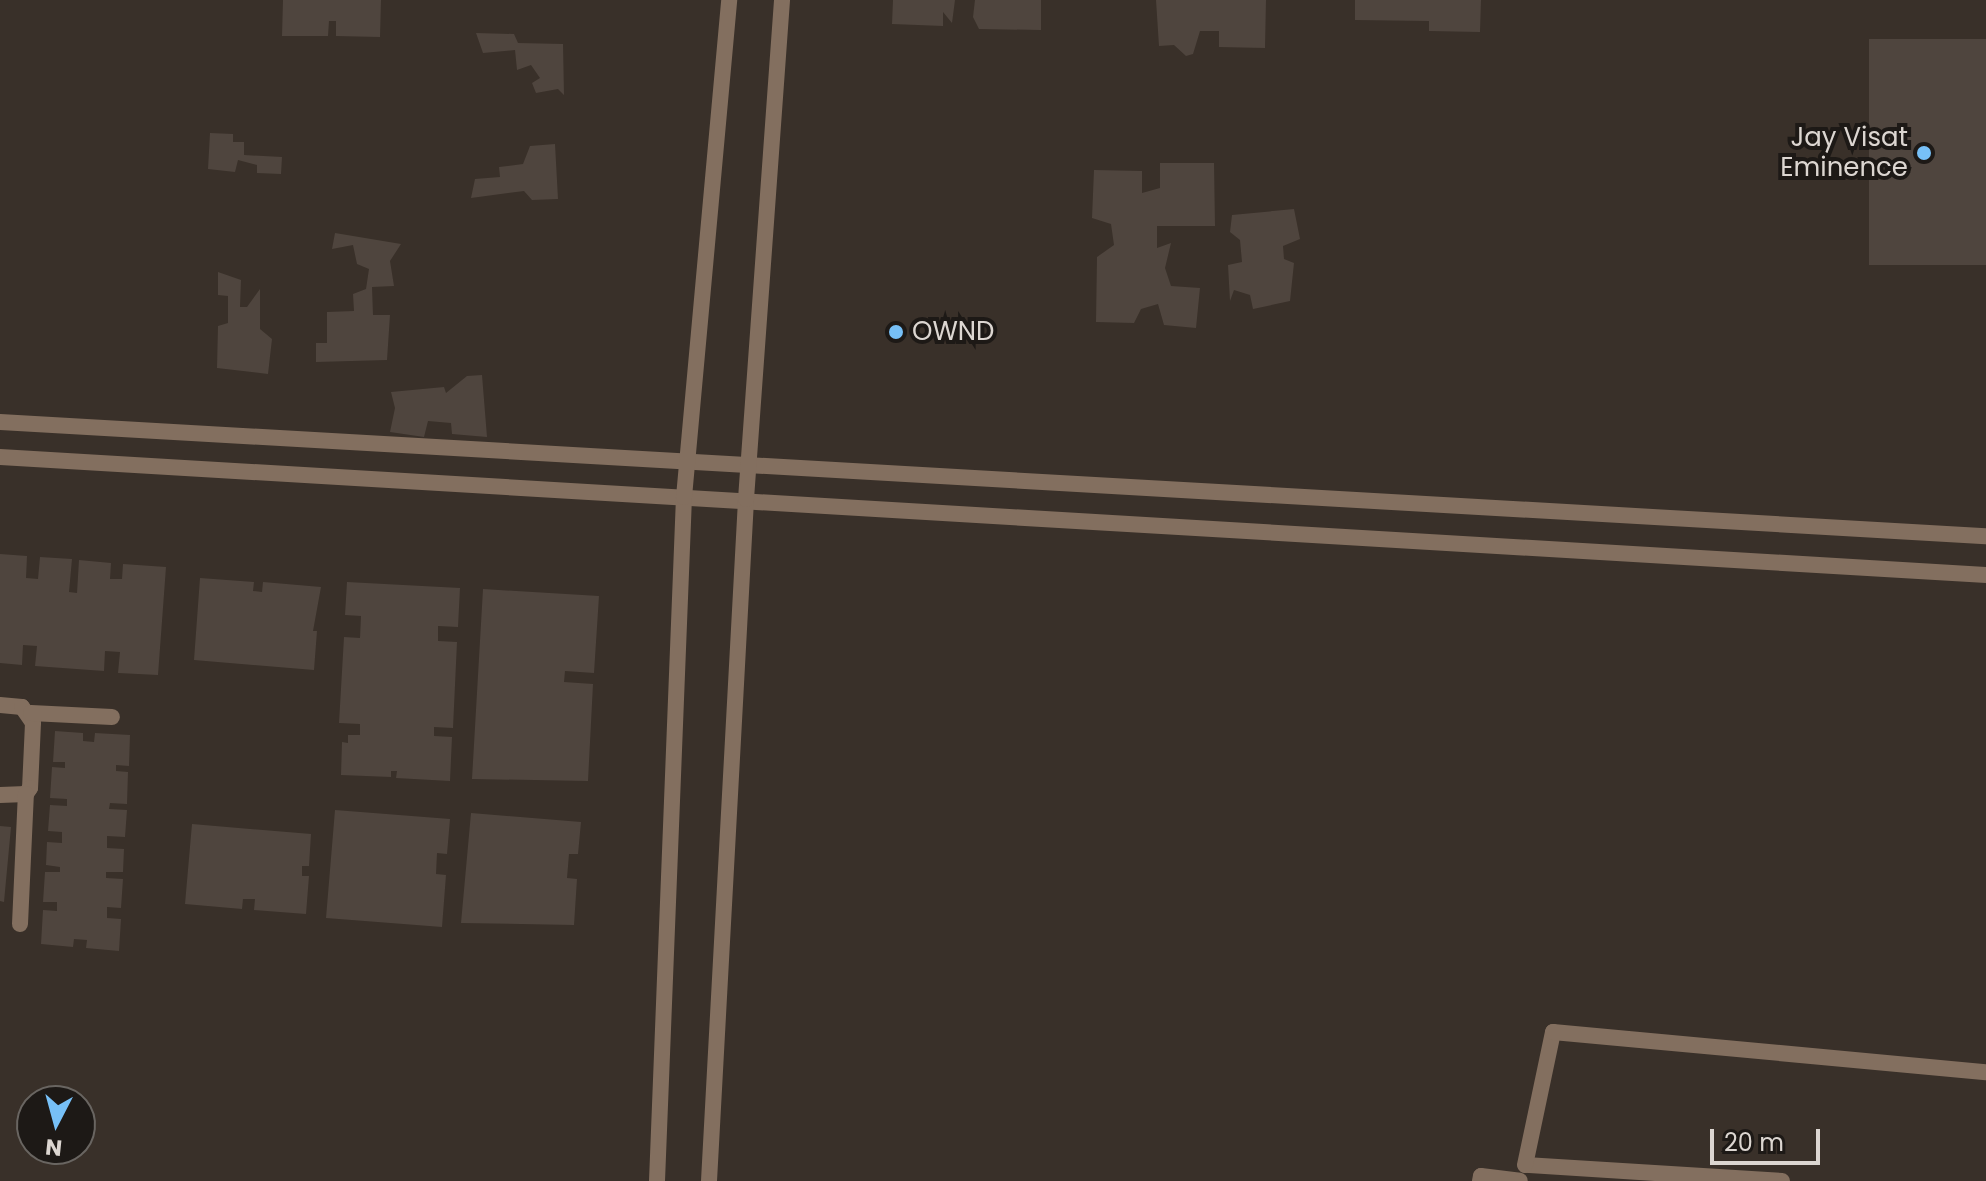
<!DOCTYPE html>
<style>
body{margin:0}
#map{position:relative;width:1986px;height:1181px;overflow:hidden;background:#393029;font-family:Poppins,sans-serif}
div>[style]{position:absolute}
.building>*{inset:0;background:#4f453e;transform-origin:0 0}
.minor>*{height:16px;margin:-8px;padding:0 8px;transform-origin:8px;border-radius:8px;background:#836f5f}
.tertiary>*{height:16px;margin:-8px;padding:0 8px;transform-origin:8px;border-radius:8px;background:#836f5f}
.dots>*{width:22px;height:22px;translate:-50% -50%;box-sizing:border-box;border:4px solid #1d1916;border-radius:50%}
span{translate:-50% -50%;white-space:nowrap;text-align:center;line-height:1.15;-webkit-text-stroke:8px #1d1916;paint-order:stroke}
.poi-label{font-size:26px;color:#dcd6d1}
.right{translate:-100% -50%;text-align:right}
.left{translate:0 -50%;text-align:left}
.north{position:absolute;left:16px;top:1085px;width:80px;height:80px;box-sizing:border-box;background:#1d1916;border:2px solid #696561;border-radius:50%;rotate:186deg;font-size:22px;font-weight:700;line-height:32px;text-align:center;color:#dcd6d1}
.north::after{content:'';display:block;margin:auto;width:28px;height:36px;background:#77c0f7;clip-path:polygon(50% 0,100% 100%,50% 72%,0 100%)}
.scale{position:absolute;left:1710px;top:1129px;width:110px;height:36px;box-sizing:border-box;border:4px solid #dcd6d1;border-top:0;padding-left:10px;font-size:24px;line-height:28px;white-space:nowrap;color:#dcd6d1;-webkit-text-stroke:6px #1d1916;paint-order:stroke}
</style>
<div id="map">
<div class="building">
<div style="clip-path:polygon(283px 0,381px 0,380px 37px,336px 36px,336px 21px,329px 21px,328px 36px,282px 36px)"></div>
<div style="clip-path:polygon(893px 0,955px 0,952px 23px,943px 12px,943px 26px,892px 24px)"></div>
<div style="clip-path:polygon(975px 0,1041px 0,1041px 30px,979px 29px,973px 17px)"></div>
<div style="clip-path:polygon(1156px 0,1266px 0,1265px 48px,1219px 47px,1219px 31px,1200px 31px,1193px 54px,1186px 56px,1174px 45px,1159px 46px)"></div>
<div style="clip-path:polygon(1355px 0,1481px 0,1480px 32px,1429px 31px,1429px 21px,1355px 20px)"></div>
<div style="clip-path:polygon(476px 33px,514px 34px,518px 43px,563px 44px,564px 95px,558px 89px,536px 93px,532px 83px,540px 78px,531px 65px,517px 70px,515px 50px,483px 53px)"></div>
<div style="left:1986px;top:39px;width:226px;height:117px;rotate:90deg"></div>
<div style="clip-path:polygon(210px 133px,233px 134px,233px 142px,244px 142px,244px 155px,282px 157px,281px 174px,257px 173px,257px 165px,238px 160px,235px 172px,208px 169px)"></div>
<div style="clip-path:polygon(555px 144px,558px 199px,532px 200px,524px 191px,471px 198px,475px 179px,500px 177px,499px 167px,523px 164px,530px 146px)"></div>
<div style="clip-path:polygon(1160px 163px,1214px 163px,1215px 226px,1157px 226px,1157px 248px,1171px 243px,1165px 268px,1171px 286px,1200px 288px,1196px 328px,1164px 325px,1158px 304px,1141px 309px,1134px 323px,1096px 322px,1097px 257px,1114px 245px,1111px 224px,1092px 218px,1094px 170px,1142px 171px,1142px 193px,1160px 188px)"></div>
<div style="clip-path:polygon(1294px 209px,1300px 239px,1283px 246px,1284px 259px,1294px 263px,1290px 301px,1253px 309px,1250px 295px,1234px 290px,1230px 301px,1228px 265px,1242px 262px,1240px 240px,1230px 232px,1232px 215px)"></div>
<div style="clip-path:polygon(335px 233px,401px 244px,390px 261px,394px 286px,372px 287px,373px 315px,390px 315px,387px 360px,316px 362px,316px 343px,327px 343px,327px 312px,354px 311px,353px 294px,366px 289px,369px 269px,357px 264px,353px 245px,332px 249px)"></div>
<div style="clip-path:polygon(218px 272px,241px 280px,240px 307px,247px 307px,260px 289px,260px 329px,272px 339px,268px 374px,217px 368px,218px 326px,228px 323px,228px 296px,218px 295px)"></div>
<div style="clip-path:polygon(482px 375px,487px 437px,452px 434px,451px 423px,428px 421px,424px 437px,390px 432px,395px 408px,391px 392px,444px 387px,446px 393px,467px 376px)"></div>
<div style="clip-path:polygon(0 554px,27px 556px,26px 578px,38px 579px,40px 557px,72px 559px,69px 592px,77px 593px,79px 560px,111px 563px,110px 579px,122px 579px,123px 564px,166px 567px,158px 675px,118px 673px,120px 652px,105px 651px,104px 671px,35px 666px,37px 646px,23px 645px,22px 665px,0 663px)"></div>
<div style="clip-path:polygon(200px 578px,254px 582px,253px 591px,262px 592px,263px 582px,321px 587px,313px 631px,317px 631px,314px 670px,194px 660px)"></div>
<div style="clip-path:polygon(347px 582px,460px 588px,458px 627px,438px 626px,438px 641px,457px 642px,453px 728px,434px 727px,434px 736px,452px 737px,450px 781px,396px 778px,397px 771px,391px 771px,391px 777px,341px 775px,342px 742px,348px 743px,348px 735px,360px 735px,360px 724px,339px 723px,344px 637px,360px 638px,361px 616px,345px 615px)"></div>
<div style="clip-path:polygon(483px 589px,599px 596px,594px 673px,565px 671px,564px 682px,593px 684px,588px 781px,472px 779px)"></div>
<div style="clip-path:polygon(55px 731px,83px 733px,83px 741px,94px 742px,95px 733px,130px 735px,129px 766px,116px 765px,116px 771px,128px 772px,127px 804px,110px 803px,109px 809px,127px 810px,125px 837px,107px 836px,107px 848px,124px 849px,123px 872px,106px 872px,106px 878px,123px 879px,121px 908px,107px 907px,107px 918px,121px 919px,119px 951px,86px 948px,87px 940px,74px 939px,73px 947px,41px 944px,43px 910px,57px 911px,57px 902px,43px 902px,45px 872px,60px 872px,60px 867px,46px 865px,47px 842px,62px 843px,62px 832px,48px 831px,50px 805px,67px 806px,67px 799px,50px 798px,52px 767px,65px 768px,65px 762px,53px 762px)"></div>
<div style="clip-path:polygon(335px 810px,450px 819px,447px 854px,437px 853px,436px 874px,446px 875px,442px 927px,326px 918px)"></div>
<div style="clip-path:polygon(471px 813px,581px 822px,578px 854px,569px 854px,567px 878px,577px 879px,574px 925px,461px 923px)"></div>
<div style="clip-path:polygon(192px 824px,311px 834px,309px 866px,302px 866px,302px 876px,309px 876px,306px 914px,254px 910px,255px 899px,243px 899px,242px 909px,185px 904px)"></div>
<div style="clip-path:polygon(0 826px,11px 827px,4px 902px,0 901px)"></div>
</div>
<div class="minor">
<div style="left:0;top:705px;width:22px;rotate:5deg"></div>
<div style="left:22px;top:707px;width:19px;rotate:55deg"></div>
<div style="left:33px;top:723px;width:65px;rotate:92.6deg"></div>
<div style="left:30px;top:788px;width:7px;rotate:124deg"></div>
<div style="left:26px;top:794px;width:26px;rotate:178deg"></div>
<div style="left:31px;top:713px;width:81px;rotate:2.8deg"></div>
<div style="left:20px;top:924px;width:130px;rotate:-87.4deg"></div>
<div style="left:1480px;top:1181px;width:5px;rotate:-79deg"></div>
<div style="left:1481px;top:1176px;width:39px;rotate:7deg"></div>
<div style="left:1782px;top:1181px;width:257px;rotate:-176.4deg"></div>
<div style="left:1525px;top:1165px;width:136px;rotate:-78.1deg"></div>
<div style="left:1553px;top:1032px;width:435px;rotate:5.3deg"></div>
</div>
<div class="tertiary">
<div style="left:0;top:422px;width:1989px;rotate:3.29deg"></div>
<div style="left:0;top:457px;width:1990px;rotate:3.4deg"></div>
<div style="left:657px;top:1181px;width:685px;rotate:-87.74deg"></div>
<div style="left:684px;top:497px;width:499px;rotate:-84.8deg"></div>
<div style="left:709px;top:1181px;width:683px;rotate:-86.89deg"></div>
<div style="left:746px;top:499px;width:500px;rotate:-85.87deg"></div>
</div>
<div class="dots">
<div style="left:1924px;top:153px;background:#77c0f7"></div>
<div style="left:896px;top:332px;background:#77c0f7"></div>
</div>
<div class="poi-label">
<span class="right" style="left:1908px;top:153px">Jay Visat<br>Eminence</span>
<span class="left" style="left:912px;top:332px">OWND</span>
</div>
<div class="north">N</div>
<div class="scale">20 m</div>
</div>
